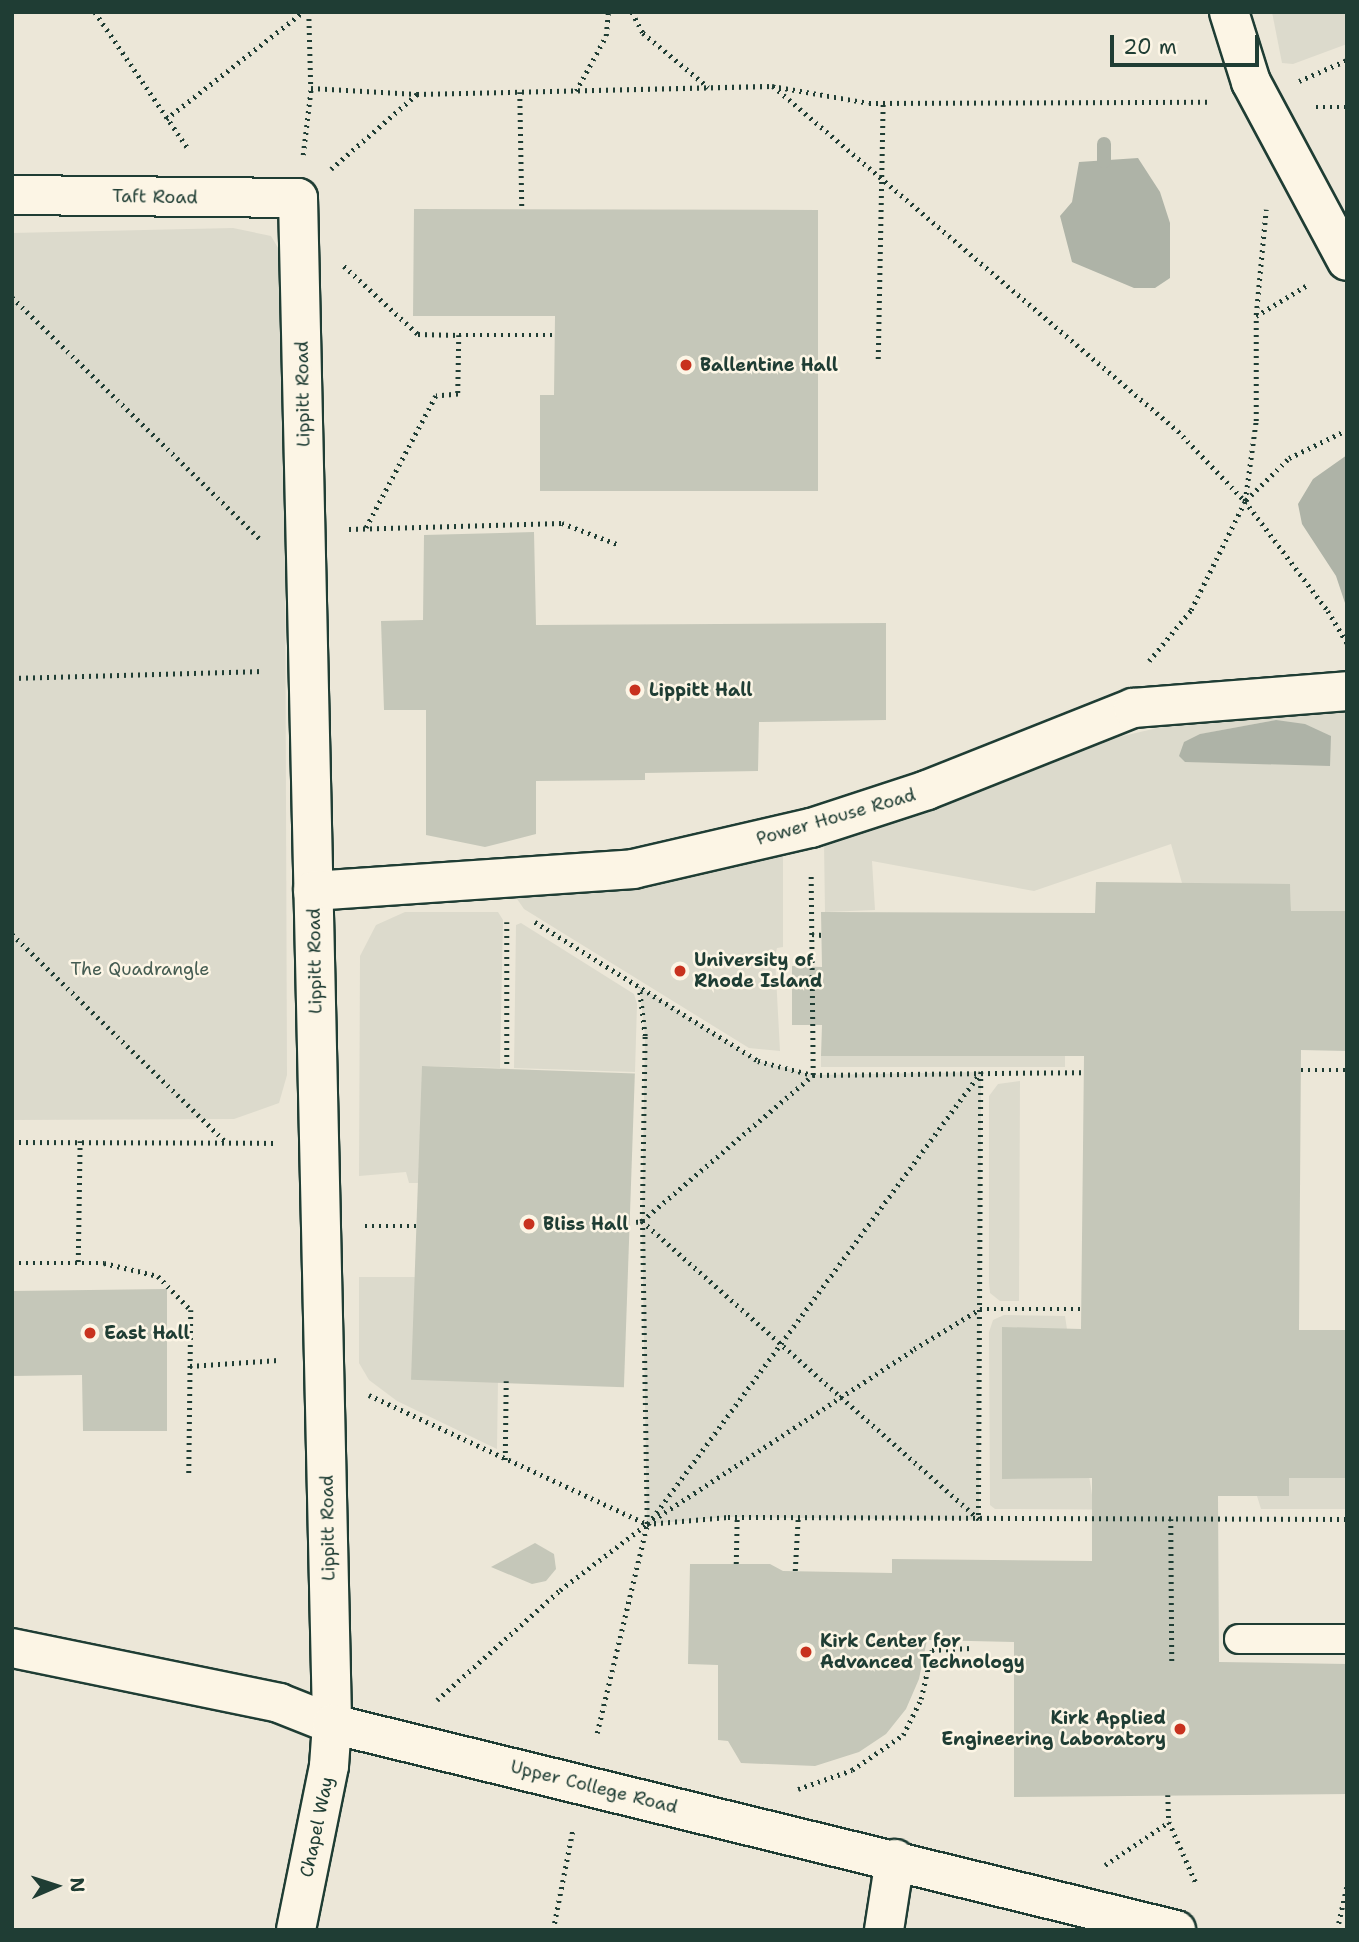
<!DOCTYPE html>
<style>
body{margin:0}
#map{position:relative;width:1359px;height:1942px;overflow:hidden;background:#fcf5e5;font-family:"Shantell Sans",sans-serif}
div>[style]{position:absolute}
.built>*{inset:0;background:#ece7d8;transform-origin:0 0}
.green>*{inset:0;background:#dcdacc;transform-origin:0 0}
.water>*{inset:0;background:#aeb3a7}
.stream>*{height:14px;margin:-7px;padding:0 7px;transform-origin:7px;border-radius:7px;background:#aeb3a7}
.building>*{inset:0;background:#c5c7b9;transform-origin:0 0}
.path>*{height:4.5px;margin-top:-2.25px;transform-origin:0;background:repeating-linear-gradient(90deg,#1f3d34 0 2px,transparent 0 7px)}
.roads{filter:drop-shadow(2px 0 #1f3d34) drop-shadow(-2px 0 #1f3d34) drop-shadow(0 2px #1f3d34) drop-shadow(0 -2px #1f3d34)}
.service>*{height:28px;margin:-14px;padding:0 14px;transform-origin:14px;border-radius:14px;background:#fcf5e5}
.minor>*{height:38px;margin:-19px;padding:0 19px;transform-origin:19px;border-radius:19px;background:#fcf5e5}
.tertiary>*{height:38px;margin:-19px;padding:0 19px;transform-origin:19px;border-radius:19px;background:#fcf5e5}
.dots>*{width:19px;height:19px;translate:-50% -50%;box-sizing:border-box;border:4px solid #fcf5e5;border-radius:50%}
span{translate:-50% -50%;white-space:nowrap;text-align:center;line-height:1.15;-webkit-text-stroke:5px #fcf5e5;paint-order:stroke}
.street-label{font-size:18px;color:#1f3d34}
.poi-label{font-size:18px;color:#1f3d34;font-weight:700}
.left{translate:0 -50%;text-align:left}
.right{translate:-100% -50%;text-align:right}
.park-label{font-size:18px;color:#455c52}
.frame{position:absolute;inset:0;border:14px solid #1f3d34;pointer-events:none}
.north{position:absolute;left:21px;top:1851px;width:70px;height:70px;-webkit-text-stroke:5px #fcf5e5;paint-order:stroke;rotate:87deg;font-size:19px;font-weight:700;line-height:28px;text-align:center;color:#1f3d34}
.north::after{content:'';display:block;margin:auto;width:24px;height:32px;background:#1f3d34;clip-path:polygon(50% 0,100% 100%,50% 72%,0 100%)}
.scale{position:absolute;left:1110px;top:35px;width:149px;height:32px;box-sizing:border-box;border:4px solid #1f3d34;border-top:0;padding-left:9px;font-size:21px;line-height:24px;white-space:nowrap;color:#1f3d34;-webkit-text-stroke:5px #fcf5e5;paint-order:stroke}
</style>
<div id="map">
<div class="built">
<div style="left:12px;top:12px;width:1335px;height:1918px"></div>
</div>
<div class="green">
<div style="clip-path:polygon(1272px 12px,1347px 12px,1347px 44px,1293px 64px,1282px 63px)"></div>
<div style="clip-path:polygon(233px 228px,271px 236px,284px 258px,287px 1075px,279px 1103px,234px 1119px,12px 1120px,12px 233px)"></div>
<div style="clip-path:polygon(evenodd,1347px 709px,1347px 911px,1291px 911px,1290px 885px,1182px 883px,1171px 844px,1034px 891px,872px 861px,875px 910px,825px 912px,824px 843px,1016px 768px,1110px 739px,1196px 719px,1347px 709px,1276px 720px,1270px 762px,1185px 762px,1201px 734px,1276px 720px)"></div>
<div style="clip-path:polygon(783px 853px,783px 947px,777px 948px,775px 957px,780px 1051px,749px 1048px,524px 909px,515px 896px,597px 889px)"></div>
<div style="clip-path:polygon(405px 912px,498px 912px,503px 920px,500px 1068px,422px 1066px,422px 1183px,409px 1183px,406px 1172px,359px 1176px,360px 956px,376px 925px)"></div>
<div style="clip-path:polygon(521px 923px,634px 994px,637px 1004px,635px 1072px,514px 1068px,516px 925px)"></div>
<div style="clip-path:polygon(639px 986px,758px 1061px,813px 1075px,981px 1072px,979px 1520px,728px 1517px,647px 1524px,642px 1221px,645px 1036px)"></div>
<div style="left:1065px;top:1056px;width:11px;height:244px;rotate:90deg"></div>
<div style="clip-path:polygon(1020px 1081px,1019px 1301px,1000px 1301px,990px 1293px,989px 1282px,989px 1096px,998px 1084px)"></div>
<div style="clip-path:polygon(359px 1277px,422px 1277px,498px 1380px,497px 1449px,397px 1401px,369px 1380px,359px 1363px)"></div>
<div style="clip-path:polygon(1004px 1315px,1065px 1316px,1092px 1495px,1188px 1510px,995px 1509px,990px 1505px,989px 1332px,993px 1320px)"></div>
<div style="clip-path:polygon(1289px 1478px,1347px 1478px,1347px 1509px,1261px 1509px,1257px 1496px,1289px 1496px)"></div>
</div>
<div class="water">
<div style="clip-path:polygon(1138px 158px,1160px 192px,1170px 223px,1170px 278px,1155px 288px,1134px 288px,1072px 262px,1060px 216px,1072px 202px,1079px 162px)"></div>
<div style="clip-path:polygon(1347px 455px,1347px 609px,1336px 576px,1302px 524px,1298px 504px,1313px 479px)"></div>
<div style="clip-path:polygon(1276px 720px,1305px 724px,1331px 736px,1330px 766px,1185px 762px,1179px 756px,1184px 742px,1200px 734px)"></div>
</div>
<div class="stream">
<div style="left:1104px;top:161px;width:17px;rotate:-90deg"></div>
</div>
<div class="building">
<div style="clip-path:polygon(414px 209px,818px 210px,818px 491px,540px 491px,540px 395px,554px 395px,555px 316px,413px 316px)"></div>
<div style="clip-path:polygon(534px 532px,536px 625px,886px 623px,886px 720px,759px 722px,758px 771px,645px 773px,645px 780px,536px 781px,536px 834px,485px 847px,426px 835px,426px 710px,384px 710px,381px 621px,423px 620px,424px 535px)"></div>
<div style="clip-path:polygon(1096px 882px,1290px 884px,1291px 911px,1347px 911px,1347px 1051px,1301px 1050px,1299px 1330px,1347px 1330px,1347px 1478px,1289px 1478px,1289px 1496px,1218px 1496px,1219px 1662px,1347px 1664px,1347px 1794px,1014px 1797px,1014px 1642px,927px 1640px,919px 1679px,906px 1709px,886px 1734px,859px 1752px,815px 1766px,741px 1763px,728px 1741px,718px 1740px,718px 1665px,688px 1664px,690px 1564px,770px 1564px,783px 1571px,892px 1573px,892px 1559px,1092px 1561px,1092px 1478px,1002px 1479px,1002px 1327px,1081px 1329px,1084px 1056px,821px 1056px,822px 1025px,792px 1025px,792px 966px,822px 967px,821px 912px,1095px 913px)"></div>
<div style="left:422px;top:1066px;width:213px;height:314px;rotate:2deg"></div>
<div style="clip-path:polygon(167px 1289px,167px 1431px,83px 1431px,82px 1375px,12px 1376px,12px 1291px)"></div>
<div style="clip-path:polygon(535px 1543px,554px 1554px,556px 1569px,546px 1581px,532px 1584px,491px 1567px)"></div>
</div>
<div class="path">
<div style="left:95px;top:12px;width:167px;rotate:55.7deg"></div>
<div style="left:309px;top:12px;width:76px;rotate:88.5deg"></div>
<div style="left:311px;top:88px;width:106px;rotate:3.2deg"></div>
<div style="left:632px;top:12px;width:24px;rotate:62deg"></div>
<div style="left:643px;top:33px;width:85px;rotate:39.7deg"></div>
<div style="left:1299px;top:81px;width:52px;rotate:-23.6deg"></div>
<div style="left:773px;top:86px;width:532px;rotate:40.43deg"></div>
<div style="left:1178px;top:431px;width:97px;rotate:46.3deg"></div>
<div style="left:1245px;top:501px;width:138px;rotate:53deg"></div>
<div style="left:1328px;top:611px;width:37px;rotate:59deg"></div>
<div style="left:576px;top:91px;width:63px;rotate:-61.4deg"></div>
<div style="left:606px;top:36px;width:24px;rotate:-85deg"></div>
<div style="left:520px;top:92px;width:118px;rotate:89deg"></div>
<div style="left:1316px;top:107px;width:31px"></div>
<div style="left:166px;top:119px;width:174px;rotate:-38deg"></div>
<div style="left:303px;top:155px;width:67px;rotate:-83.2deg"></div>
<div style="left:331px;top:169px;width:114px;rotate:-41.1deg"></div>
<div style="left:417px;top:94px;width:355px;rotate:-1.3deg"></div>
<div style="left:772px;top:86px;width:98px;rotate:9.9deg"></div>
<div style="left:869px;top:103px;width:341px;rotate:-0.2deg"></div>
<div style="left:344px;top:266px;width:100px;rotate:42.6deg"></div>
<div style="left:418px;top:334px;width:41px;rotate:1.4deg"></div>
<div style="left:459px;top:335px;width:59px;rotate:91deg"></div>
<div style="left:458px;top:394px;width:22px;rotate:175deg"></div>
<div style="left:436px;top:396px;width:149px;rotate:117.9deg"></div>
<div style="left:12px;top:297px;width:347px;rotate:44.3deg"></div>
<div style="left:1256px;top:315px;width:106px;rotate:-84.6deg"></div>
<div style="left:459px;top:335px;width:96px"></div>
<div style="left:878px;top:359px;width:256px;rotate:-88.9deg"></div>
<div style="left:1246px;top:500px;width:60px;rotate:-44.3deg"></div>
<div style="left:1289px;top:458px;width:64px;rotate:-25.8deg"></div>
<div style="left:349px;top:529px;width:213px;rotate:-1.6deg"></div>
<div style="left:562px;top:523px;width:59px;rotate:20.9deg"></div>
<div style="left:1149px;top:661px;width:66px;rotate:-50.5deg"></div>
<div style="left:1191px;top:610px;width:122px;rotate:-63.6deg"></div>
<div style="left:1245px;top:501px;width:81px;rotate:-82.2deg"></div>
<div style="left:1256px;top:421px;width:105px;rotate:-90deg"></div>
<div style="left:1256px;top:316px;width:62px;rotate:-31.1deg"></div>
<div style="left:12px;top:678px;width:251px;rotate:-1.6deg"></div>
<div style="left:507px;top:922px;width:146px;rotate:90deg"></div>
<div style="left:535px;top:922px;width:263px;rotate:31.9deg"></div>
<div style="left:758px;top:1061px;width:57px;rotate:14.3deg"></div>
<div style="left:813px;top:1075px;width:201px;rotate:-90.6deg"></div>
<div style="left:12px;top:934px;width:300px;rotate:44.2deg"></div>
<div style="left:812px;top:934px;width:10px;rotate:6deg"></div>
<div style="left:1301px;top:1070px;width:46px"></div>
<div style="left:12px;top:1142px;width:263px;rotate:0.2deg"></div>
<div style="left:642px;top:1221px;width:450px;rotate:41.5deg"></div>
<div style="left:636px;top:1222px;width:6px;rotate:-9deg"></div>
<div style="left:642px;top:1221px;width:225px;rotate:-40.5deg"></div>
<div style="left:813px;top:1075px;width:271px;rotate:-0.6deg"></div>
<div style="left:365px;top:1226px;width:56px"></div>
<div style="left:78px;top:1262px;width:121px;rotate:-89.1deg"></div>
<div style="left:12px;top:1263px;width:92px"></div>
<div style="left:104px;top:1263px;width:56px;rotate:13.5deg"></div>
<div style="left:158px;top:1276px;width:47px;rotate:45.9deg"></div>
<div style="left:191px;top:1310px;width:163px;rotate:90.7deg"></div>
<div style="left:190px;top:1366px;width:88px;rotate:-3.9deg"></div>
<div style="left:369px;top:1395px;width:306px;rotate:24.9deg"></div>
<div style="left:647px;top:1524px;width:81px;rotate:-4.9deg"></div>
<div style="left:728px;top:1517px;width:619px;rotate:0.19deg"></div>
<div style="left:505px;top:1460px;width:79px;rotate:-89.3deg"></div>
<div style="left:1171px;top:1519px;width:142px;rotate:89.6deg"></div>
<div style="left:648px;top:1524px;width:561px;rotate:-53.62deg"></div>
<div style="left:981px;top:1072px;width:448px;rotate:90.3deg"></div>
<div style="left:736px;top:1564px;width:47px;rotate:-88.8deg"></div>
<div style="left:795px;top:1571px;width:53px;rotate:-86.8deg"></div>
<div style="left:437px;top:1700px;width:165px;rotate:-41.8deg"></div>
<div style="left:560px;top:1590px;width:109px;rotate:-37.2deg"></div>
<div style="left:647px;top:1524px;width:319px;rotate:-33.2deg"></div>
<div style="left:914px;top:1349px;width:77px;rotate:-31.2deg"></div>
<div style="left:980px;top:1309px;width:101px"></div>
<div style="left:597px;top:1733px;width:215px;rotate:-76.5deg"></div>
<div style="left:647px;top:1524px;width:303px;rotate:-90.9deg"></div>
<div style="left:642px;top:1221px;width:185px;rotate:-89.1deg"></div>
<div style="left:645px;top:1036px;width:49px;rotate:-97deg"></div>
<div style="left:798px;top:1789px;width:57px;rotate:-19.4deg"></div>
<div style="left:852px;top:1770px;width:62px;rotate:-34.5deg"></div>
<div style="left:903px;top:1735px;width:40px;rotate:-63.4deg"></div>
<div style="left:921px;top:1699px;width:50px;rotate:-77.3deg"></div>
<div style="left:932px;top:1650px;width:39px;rotate:-3deg"></div>
<div style="left:1168px;top:1795px;width:27px;rotate:88deg"></div>
<div style="left:1105px;top:1865px;width:77px;rotate:-33.9deg"></div>
<div style="left:1169px;top:1822px;width:67px;rotate:66.1deg"></div>
<div style="left:553px;top:1930px;width:104px;rotate:-78.9deg"></div>
<div style="left:1337px;top:1930px;width:46px;rotate:-77.5deg"></div>
</div>
<div class="roads">
<div class="service">
<div style="left:1239px;top:1639px;width:108px"></div>
</div>
<div class="minor">
<div style="left:1229px;top:12px;width:73px;rotate:72.6deg"></div>
<div style="left:1251px;top:82px;width:203px;rotate:61.8deg"></div>
<div style="left:12px;top:195px;width:286px;rotate:0.6deg"></div>
<div style="left:298px;top:198px;width:1526px;rotate:88.72deg"></div>
<div style="left:332px;top:1724px;width:42px;rotate:94.1deg"></div>
<div style="left:329px;top:1766px;width:167px;rotate:101.4deg"></div>
<div style="left:313px;top:891px;width:321px;rotate:-3.9deg"></div>
<div style="left:633px;top:869px;width:183px;rotate:-13deg"></div>
<div style="left:811px;top:828px;width:122px;rotate:-18.1deg"></div>
<div style="left:927px;top:790px;width:222px;rotate:-21.7deg"></div>
<div style="left:1133px;top:708px;width:215px;rotate:-4.5deg"></div>
<div style="left:884px;top:1930px;width:72px;rotate:-81.2deg"></div>
</div>
<div class="tertiary">
<div style="left:12px;top:1648px;width:273px;rotate:11.6deg"></div>
<div style="left:279px;top:1703px;width:57px;rotate:21.6deg"></div>
<div style="left:332px;top:1724px;width:869px;rotate:13.72deg"></div>
</div>
</div>
<div class="dots">
<div style="left:686px;top:365px;background:#c8321e"></div>
<div style="left:635px;top:690px;background:#c8321e"></div>
<div style="left:680px;top:971px;background:#c8321e"></div>
<div style="left:529px;top:1224px;background:#c8321e"></div>
<div style="left:90px;top:1333px;background:#c8321e"></div>
<div style="left:806px;top:1652px;background:#c8321e"></div>
<div style="left:1180px;top:1729px;background:#c8321e"></div>
</div>
<div class="street-label">
<span style="left:155px;top:197px;rotate:1deg">Taft Road</span>
<span style="left:303px;top:394px;rotate:-91deg">Lippitt Road</span>
<span style="left:836px;top:817px;rotate:-16deg">Power House Road</span>
<span style="left:315px;top:961px;rotate:-91deg">Lippitt Road</span>
<span style="left:328px;top:1528px;rotate:-91deg">Lippitt Road</span>
<span style="left:594px;top:1787px;rotate:14deg">Upper College Road</span>
<span style="left:317px;top:1827px;rotate:-78deg">Chapel Way</span>
</div>
<div class="poi-label">
<span class="left" style="left:700px;top:365px">Ballentine Hall</span>
<span class="left" style="left:649px;top:690px">Lippitt Hall</span>
<span class="left" style="left:694px;top:971px">University of<br>Rhode Island</span>
<span class="left" style="left:543px;top:1224px">Bliss Hall</span>
<span class="left" style="left:104px;top:1333px">East Hall</span>
<span class="left" style="left:820px;top:1652px">Kirk Center for<br>Advanced Technology</span>
<span class="right" style="left:1166px;top:1729px">Kirk Applied<br>Engineering Laboratory</span>
</div>
<div class="park-label">
<span style="left:140px;top:969px">The Quadrangle</span>
</div>
<div class="frame"></div>
<div class="north">N</div>
<div class="scale">20 m</div>
</div>
